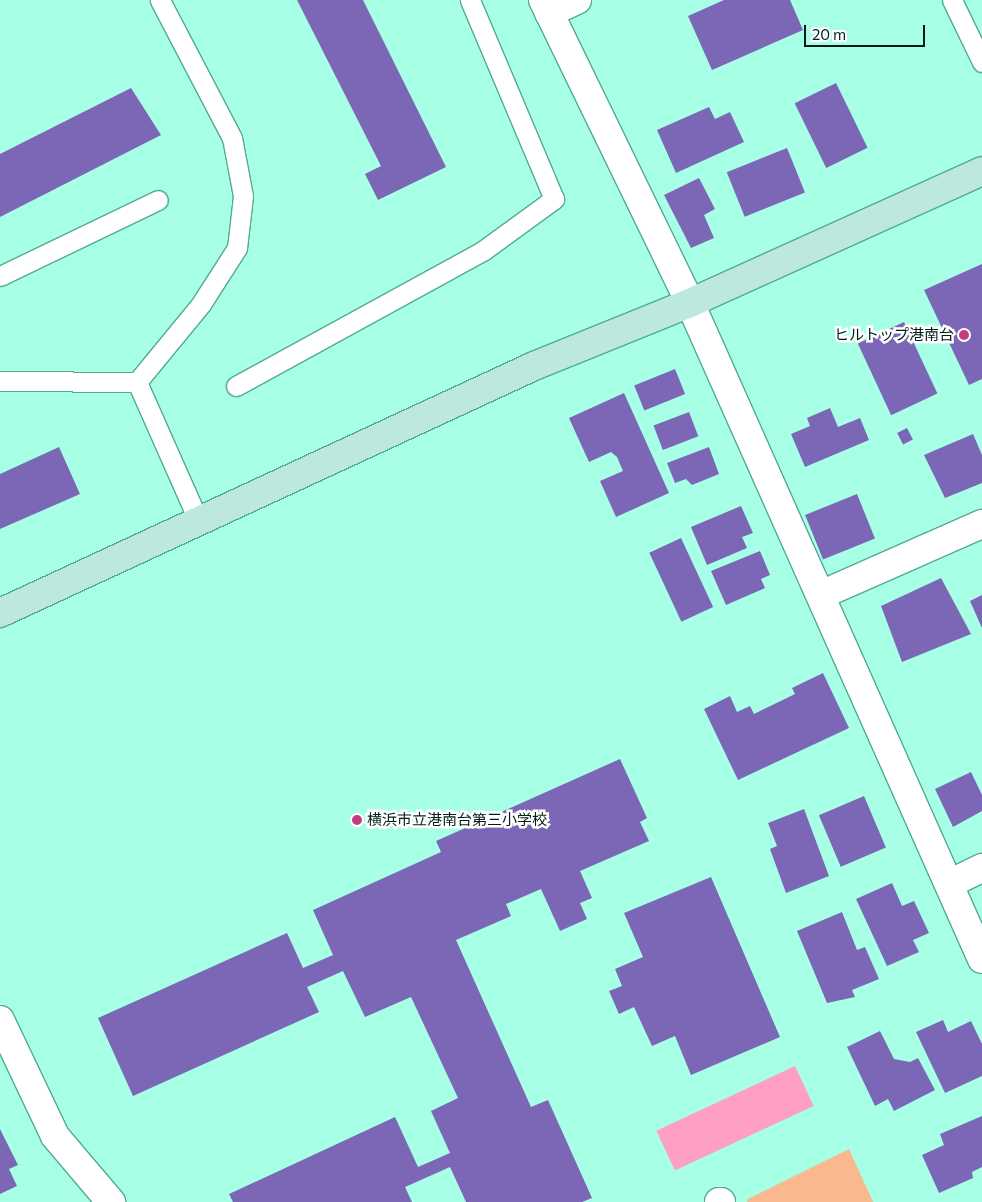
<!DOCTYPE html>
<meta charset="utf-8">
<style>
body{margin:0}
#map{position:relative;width:982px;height:1202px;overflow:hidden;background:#a7ffe6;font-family:Commissioner,"Noto Sans JP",sans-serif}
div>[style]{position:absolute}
.green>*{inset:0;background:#f9b88e}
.water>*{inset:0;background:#ff9fc6;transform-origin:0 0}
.building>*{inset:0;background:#7c67b7;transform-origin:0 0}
.roads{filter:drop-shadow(1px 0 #52aa93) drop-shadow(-1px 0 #52aa93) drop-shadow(0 1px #52aa93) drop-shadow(0 -1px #52aa93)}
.lane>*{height:19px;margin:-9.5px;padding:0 9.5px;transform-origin:9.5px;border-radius:9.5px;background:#fff}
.street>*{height:28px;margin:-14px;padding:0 14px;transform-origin:14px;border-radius:14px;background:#fff}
.secondary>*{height:28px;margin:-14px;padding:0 14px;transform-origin:14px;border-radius:14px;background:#bde8df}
.dots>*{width:14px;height:14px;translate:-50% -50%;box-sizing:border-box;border:2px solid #fff;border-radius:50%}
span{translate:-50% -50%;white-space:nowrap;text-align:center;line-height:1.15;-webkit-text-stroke:5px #fff;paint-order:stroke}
.poi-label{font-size:15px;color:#021d17}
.right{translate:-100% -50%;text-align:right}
.left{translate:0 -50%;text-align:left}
.scale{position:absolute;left:804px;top:25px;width:121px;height:22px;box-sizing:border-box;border:2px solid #021d17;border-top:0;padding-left:6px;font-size:15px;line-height:18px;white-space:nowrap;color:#021d17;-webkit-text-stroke:4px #fff;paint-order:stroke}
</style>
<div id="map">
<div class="green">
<div style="clip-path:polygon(849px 1149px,873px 1202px,747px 1202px,748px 1199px)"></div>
</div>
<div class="water">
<div style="left:795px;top:1066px;width:44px;height:153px;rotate:65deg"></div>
</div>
<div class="building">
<div style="clip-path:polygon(297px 0,363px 0,446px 167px,378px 200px,365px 174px,381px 166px)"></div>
<div style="clip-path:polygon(724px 0,790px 0,803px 30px,712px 70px,688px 16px)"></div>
<div style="left:836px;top:83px;width:72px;height:46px;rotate:64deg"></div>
<div style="clip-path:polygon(131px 88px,161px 135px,0 217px,0 154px)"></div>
<div style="clip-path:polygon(709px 107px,715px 119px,730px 112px,744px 142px,676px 173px,657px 130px)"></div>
<div style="left:787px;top:148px;width:48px;height:65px;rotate:68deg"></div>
<div style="clip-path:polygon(699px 178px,715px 209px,704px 215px,714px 238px,691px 248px,664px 195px)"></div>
<div style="clip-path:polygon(982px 264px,982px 379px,969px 385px,924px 290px)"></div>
<div style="left:904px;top:322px;width:79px;height:51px;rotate:65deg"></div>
<div style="left:675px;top:369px;width:27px;height:44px;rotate:68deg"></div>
<div style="clip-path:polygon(624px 393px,669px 493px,616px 517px,600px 481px,623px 471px,617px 457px,611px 452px,589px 462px,569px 418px)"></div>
<div style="clip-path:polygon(830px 408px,838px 427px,860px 418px,869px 440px,805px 467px,791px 434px,810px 426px,807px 418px)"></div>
<div style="left:689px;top:412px;width:26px;height:38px;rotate:69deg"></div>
<div style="left:907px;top:428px;width:13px;height:11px;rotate:63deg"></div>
<div style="clip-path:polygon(973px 434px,982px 455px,982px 483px,945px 498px,924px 455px)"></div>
<div style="clip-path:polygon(59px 447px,80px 494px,0 529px,0 474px)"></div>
<div style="clip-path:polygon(709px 447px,719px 474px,692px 485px,686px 479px,675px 483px,667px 463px)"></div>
<div style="left:857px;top:494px;width:48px;height:56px;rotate:68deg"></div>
<div style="clip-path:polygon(741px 506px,753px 533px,742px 537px,747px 548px,707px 565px,691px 527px)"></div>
<div style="left:681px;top:538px;width:76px;height:35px;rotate:65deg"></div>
<div style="clip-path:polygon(760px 551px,770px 575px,761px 579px,765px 588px,726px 605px,711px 571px)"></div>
<div style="clip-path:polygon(941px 578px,971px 634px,902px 662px,881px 606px)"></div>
<div style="clip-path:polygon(982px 595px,982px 628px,970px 601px)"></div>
<div style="clip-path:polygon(823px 673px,849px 728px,738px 780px,704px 709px,730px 696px,737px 712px,750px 706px,754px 714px,795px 694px,792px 688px)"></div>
<div style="clip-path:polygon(620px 759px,647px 818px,640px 822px,649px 841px,580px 871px,592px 898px,580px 903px,587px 919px,560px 931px,541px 889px,506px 904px,511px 916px,456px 940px,531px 1107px,548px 1100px,592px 1198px,582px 1202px,466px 1202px,450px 1167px,405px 1187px,412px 1202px,233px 1202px,229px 1194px,395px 1117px,418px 1167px,450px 1153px,431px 1111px,458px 1098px,411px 997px,365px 1017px,343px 971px,307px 987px,319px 1012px,133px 1096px,98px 1018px,287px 933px,303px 968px,333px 955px,313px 910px,441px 852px,436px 841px)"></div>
<div style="clip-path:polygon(971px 772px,982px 795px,982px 811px,953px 827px,935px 789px)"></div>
<div style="left:864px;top:796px;width:56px;height:49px;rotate:67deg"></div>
<div style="clip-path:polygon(804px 809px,829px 876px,786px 893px,770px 849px,777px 846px,768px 823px)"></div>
<div style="clip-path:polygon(711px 877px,780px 1037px,691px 1075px,675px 1036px,652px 1046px,634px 1007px,619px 1014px,609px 991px,622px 986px,615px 969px,643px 957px,624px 913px)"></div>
<div style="clip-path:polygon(892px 883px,902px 906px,914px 901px,929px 933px,913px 940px,919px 952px,887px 966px,856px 899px)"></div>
<div style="clip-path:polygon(842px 912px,857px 950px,865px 947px,879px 979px,852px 990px,855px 997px,827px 1003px,797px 931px)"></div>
<div style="clip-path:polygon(943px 1020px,948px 1032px,971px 1021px,982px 1044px,982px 1076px,945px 1093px,916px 1032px)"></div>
<div style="clip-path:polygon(880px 1031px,894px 1059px,910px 1062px,918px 1058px,935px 1090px,894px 1111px,888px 1099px,875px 1106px,847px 1047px)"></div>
<div style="clip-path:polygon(982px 1116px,982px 1167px,972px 1172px,973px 1178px,939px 1193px,922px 1155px,944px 1145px,940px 1134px)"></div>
<div style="clip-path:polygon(0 1129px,18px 1165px,9px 1169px,17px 1186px,0 1194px)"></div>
</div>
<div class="roads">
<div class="lane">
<div style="left:952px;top:0;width:69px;rotate:64.2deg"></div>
<div style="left:0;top:276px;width:175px;rotate:-25.7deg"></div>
<div style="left:0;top:381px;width:137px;rotate:0.4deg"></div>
<div style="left:137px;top:382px;width:101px;rotate:-50.6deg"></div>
<div style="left:201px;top:304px;width:67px;rotate:-57.3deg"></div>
<div style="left:237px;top:248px;width:52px;rotate:-83.4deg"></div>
<div style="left:243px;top:196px;width:59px;rotate:-100.7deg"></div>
<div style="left:232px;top:138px;width:156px;rotate:-117.6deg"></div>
<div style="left:137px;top:382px;width:155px;rotate:66.1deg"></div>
<div style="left:236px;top:386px;width:283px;rotate:-28.7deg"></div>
<div style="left:484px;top:250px;width:87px;rotate:-36.1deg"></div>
<div style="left:554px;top:199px;width:216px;rotate:-112.9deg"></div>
</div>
<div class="street">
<div style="left:543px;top:0;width:337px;rotate:64.1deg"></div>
<div style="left:690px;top:303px;width:718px;rotate:66.01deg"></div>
<div style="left:549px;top:13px;width:31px;rotate:-25deg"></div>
<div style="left:823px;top:594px;width:174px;rotate:-23.8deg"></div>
<div style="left:949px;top:884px;width:37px;rotate:-26deg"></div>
<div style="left:0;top:1020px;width:128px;rotate:64.6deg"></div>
<div style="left:55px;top:1136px;width:87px;rotate:49.7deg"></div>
<div style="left:719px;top:1202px;width:2px"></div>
</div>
<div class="secondary">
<div style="left:0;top:613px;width:588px;rotate:-24.82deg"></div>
<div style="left:534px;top:366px;width:168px;rotate:-22deg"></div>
<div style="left:690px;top:303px;width:320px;rotate:-24.3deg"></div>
</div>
</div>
<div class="dots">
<div style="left:964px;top:335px;background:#c23c7e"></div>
<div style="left:357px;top:820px;background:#c23c7e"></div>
</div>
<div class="poi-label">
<span class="right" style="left:954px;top:335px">ヒルトップ港南台</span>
<span class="left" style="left:367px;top:820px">横浜市立港南台第三小学校</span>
</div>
<div class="scale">20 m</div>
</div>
